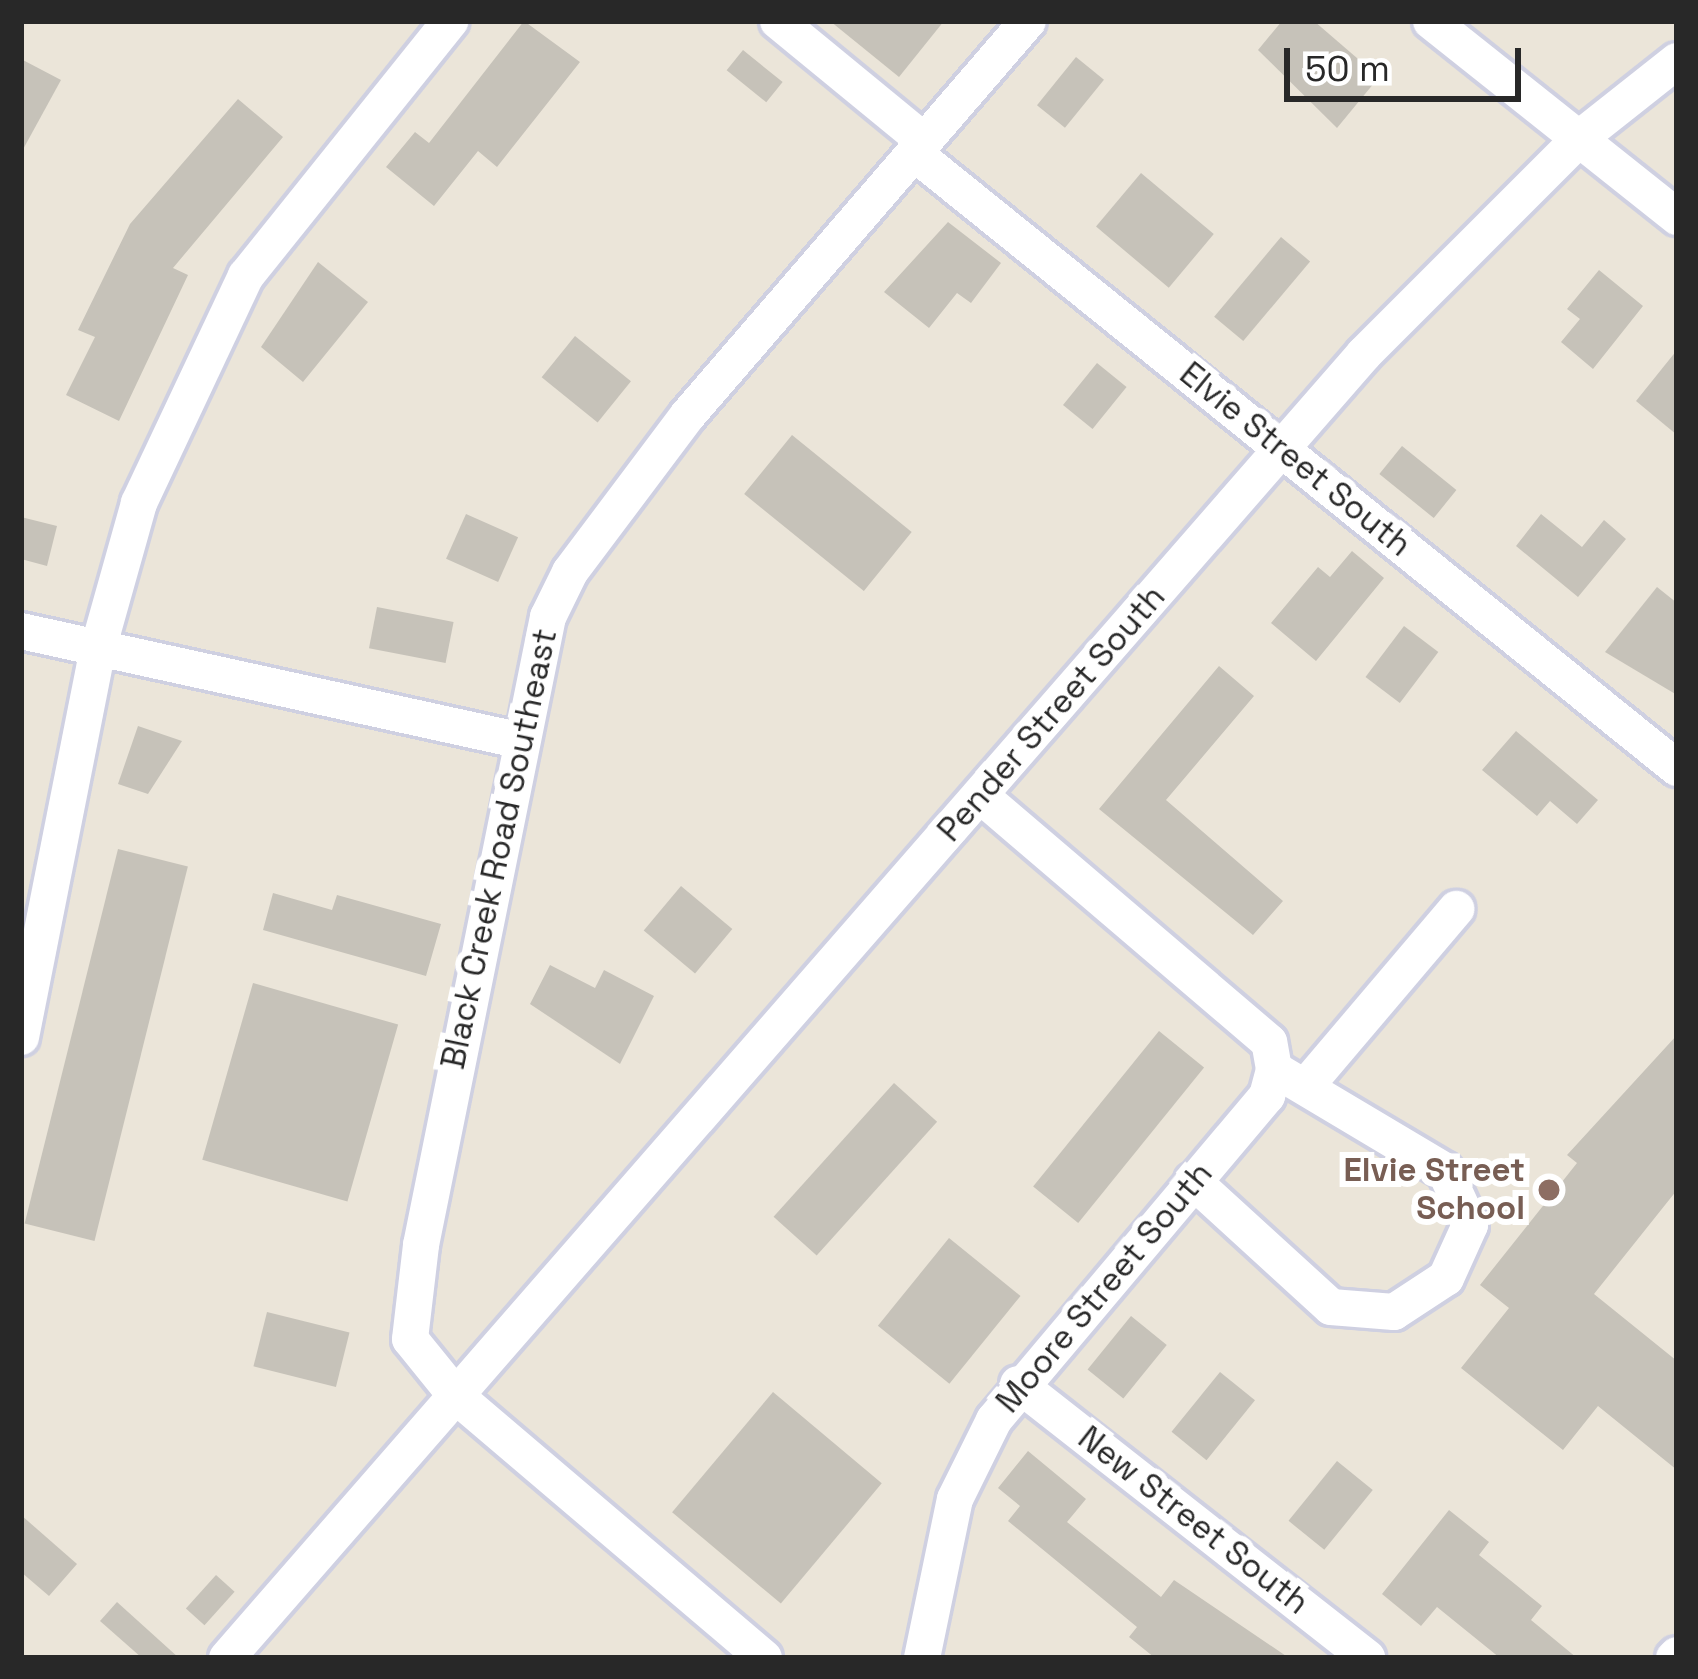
<!DOCTYPE html>
<style>
body{margin:0}
#map{position:relative;width:1698px;height:1679px;overflow:hidden;background:#ebe5d9;font-family:"Space Grotesk",sans-serif}
div>[style]{position:absolute}
.building>*{inset:0;background:#c6c2b9;transform-origin:0 0}
.roads{filter:drop-shadow(3px 0 #cfd0e1) drop-shadow(-3px 0 #cfd0e1) drop-shadow(0 3px #cfd0e1) drop-shadow(0 -3px #cfd0e1)}
.minor>*{height:36px;margin:-18px;padding:0 18px;transform-origin:18px;border-radius:18px;background:#fff}
.dots>*{width:33px;height:33px;translate:-50% -50%;box-sizing:border-box;border:6px solid #fff;border-radius:50%}
span{translate:-50% -50%;white-space:nowrap;text-align:center;line-height:1.15;-webkit-text-stroke:12px #fff;paint-order:stroke}
.street-label{font-size:33px;color:#282828}
.education-label{font-size:33px;color:#785e54;font-weight:700}
.right{translate:-100% -50%;text-align:right}
.frame{position:absolute;inset:0;border:24px solid #282828;pointer-events:none}
.scale{position:absolute;left:1284px;top:48px;width:237px;height:54px;box-sizing:border-box;border:6px solid #282828;border-top:0;padding-left:15px;font-size:36px;line-height:42px;white-space:nowrap;color:#282828;-webkit-text-stroke:9px #fff;paint-order:stroke}
</style>
<div id="map">
<div class="building">
<div style="clip-path:polygon(524px 21px,580px 62px,497px 167px,478px 151px,434px 206px,386px 167px,415px 132px,429px 143px)"></div>
<div style="clip-path:polygon(830px 21px,944px 21px,899px 77px)"></div>
<div style="clip-path:polygon(1282px 21px,1314px 21px,1379px 77px,1337px 128px,1258px 50px)"></div>
<div style="left:743px;top:50px;width:51px;height:26px;rotate:39deg"></div>
<div style="left:1076px;top:57px;width:36px;height:62px;rotate:39deg"></div>
<div style="clip-path:polygon(21px 59px,61px 80px,21px 153px)"></div>
<div style="clip-path:polygon(238px 99px,283px 137px,173px 268px,188px 275px,119px 421px,66px 395px,95px 337px,78px 330px,130px 224px)"></div>
<div style="left:1141px;top:173px;width:95px;height:70px;rotate:40deg"></div>
<div style="clip-path:polygon(948px 222px,1001px 263px,971px 303px,957px 293px,929px 328px,884px 292px)"></div>
<div style="left:1281px;top:237px;width:38px;height:104px;rotate:40deg"></div>
<div style="clip-path:polygon(318px 262px,368px 302px,303px 382px,261px 347px)"></div>
<div style="clip-path:polygon(1599px 270px,1643px 306px,1593px 369px,1561px 342px,1580px 319px,1567px 309px)"></div>
<div style="left:575px;top:336px;width:72px;height:53px;rotate:39deg"></div>
<div style="clip-path:polygon(1677px 350px,1677px 435px,1636px 401px)"></div>
<div style="left:1097px;top:363px;width:38px;height:54px;rotate:39deg"></div>
<div style="left:792px;top:435px;width:154px;height:76px;rotate:39deg"></div>
<div style="left:1402px;top:446px;width:70px;height:36px;rotate:39deg"></div>
<div style="left:466px;top:514px;width:57px;height:49px;rotate:24deg"></div>
<div style="clip-path:polygon(1541px 514px,1582px 547px,1604px 520px,1626px 539px,1578px 597px,1516px 546px)"></div>
<div style="clip-path:polygon(21px 517px,57px 526px,47px 566px,21px 559px)"></div>
<div style="clip-path:polygon(1352px 551px,1384px 578px,1316px 661px,1271px 623px,1318px 567px,1330px 577px)"></div>
<div style="clip-path:polygon(1657px 587px,1677px 603px,1677px 695px,1605px 652px)"></div>
<div style="left:377px;top:607px;width:78px;height:42px;rotate:11deg"></div>
<div style="left:1404px;top:626px;width:43px;height:64px;rotate:37deg"></div>
<div style="clip-path:polygon(1219px 666px,1254px 696px,1166px 800px,1283px 901px,1253px 935px,1099px 809px)"></div>
<div style="clip-path:polygon(138px 726px,182px 741px,148px 794px,118px 784px)"></div>
<div style="clip-path:polygon(1516px 731px,1598px 800px,1577px 824px,1550px 801px,1537px 816px,1482px 770px)"></div>
<div style="left:118px;top:849px;width:72px;height:386px;rotate:14deg"></div>
<div style="left:681px;top:886px;width:67px;height:58px;rotate:40deg"></div>
<div style="clip-path:polygon(273px 893px,332px 910px,337px 895px,441px 924px,426px 976px,263px 930px)"></div>
<div style="clip-path:polygon(550px 965px,595px 988px,604px 970px,654px 996px,620px 1064px,530px 1004px)"></div>
<div style="left:253px;top:983px;width:151px;height:184px;rotate:16deg"></div>
<div style="left:1159px;top:1031px;width:58px;height:200px;rotate:39deg"></div>
<div style="clip-path:polygon(1677px 1035px,1677px 1190px,1594px 1294px,1677px 1361px,1677px 1470px,1598px 1406px,1563px 1450px,1461px 1368px,1509px 1308px,1480px 1285px,1577px 1163px,1567px 1155px)"></div>
<div style="left:894px;top:1083px;width:58px;height:180px;rotate:42deg"></div>
<div style="left:949px;top:1238px;width:92px;height:113px;rotate:39deg"></div>
<div style="left:267px;top:1312px;width:85px;height:56px;rotate:14deg"></div>
<div style="left:1131px;top:1316px;width:46px;height:69px;rotate:39deg"></div>
<div style="left:1220px;top:1372px;width:45px;height:77px;rotate:39deg"></div>
<div style="left:773px;top:1392px;width:142px;height:157px;rotate:40deg"></div>
<div style="clip-path:polygon(1028px 1451px,1086px 1499px,1067px 1522px,1161px 1597px,1174px 1580px,1289px 1658px,1155px 1658px,1129px 1637px,1137px 1627px,1008px 1521px,1020px 1506px,998px 1488px)"></div>
<div style="left:1337px;top:1461px;width:46px;height:77px;rotate:39deg"></div>
<div style="clip-path:polygon(1449px 1510px,1489px 1542px,1479px 1555px,1542px 1606px,1531px 1620px,1577px 1658px,1500px 1658px,1437px 1607px,1421px 1626px,1382px 1594px)"></div>
<div style="clip-path:polygon(21px 1515px,77px 1564px,49px 1596px,21px 1572px)"></div>
<div style="left:216px;top:1575px;width:25px;height:45px;rotate:42deg"></div>
<div style="clip-path:polygon(117px 1602px,179px 1658px,142px 1658px,100px 1621px)"></div>
</div>
<div class="roads">
<div class="minor">
<div style="left:778px;top:21px;width:189px;rotate:39.4deg"></div>
<div style="left:1431px;top:21px;width:315px;rotate:38.5deg"></div>
<div style="left:914px;top:153px;width:980px;rotate:38.87deg"></div>
<div style="left:21px;top:631px;width:513px;rotate:12.38deg"></div>
<div style="left:21px;top:1037px;width:396px;rotate:-78.8deg"></div>
<div style="left:98px;top:649px;width:152px;rotate:-74.3deg"></div>
<div style="left:139px;top:503px;width:251px;rotate:-64.8deg"></div>
<div style="left:246px;top:276px;width:327px;rotate:-51.3deg"></div>
<div style="left:1307px;top:1085px;width:231px;rotate:-49.7deg"></div>
<div style="left:1193px;top:1181px;width:187px;rotate:42.4deg"></div>
<div style="left:1331px;top:1307px;width:63px;rotate:4.5deg"></div>
<div style="left:1394px;top:1312px;width:62px;rotate:-33.2deg"></div>
<div style="left:1446px;top:1278px;width:58px;rotate:-65.6deg"></div>
<div style="left:1470px;top:1225px;width:60px;rotate:-114.8deg"></div>
<div style="left:1445px;top:1171px;width:199px;rotate:-149.2deg"></div>
<div style="left:1018px;top:1384px;width:444px;rotate:38.1deg"></div>
<div style="left:227px;top:1658px;width:1730px;rotate:-48.91deg"></div>
<div style="left:1364px;top:354px;width:307px;rotate:-45deg"></div>
<div style="left:1581px;top:137px;width:122px;rotate:-38.4deg"></div>
<div style="left:764px;top:1658px;width:404px;rotate:-139.6deg"></div>
<div style="left:456px;top:1396px;width:73px;rotate:-128.9deg"></div>
<div style="left:410px;top:1339px;width:95px;rotate:-83.3deg"></div>
<div style="left:421px;top:1245px;width:641px;rotate:-78.57deg"></div>
<div style="left:548px;top:617px;width:50px;rotate:-63.9deg"></div>
<div style="left:570px;top:572px;width:196px;rotate:-53.1deg"></div>
<div style="left:688px;top:415px;width:520px;rotate:-49.21deg"></div>
<div style="left:922px;top:1658px;width:162px;rotate:-78.3deg"></div>
<div style="left:955px;top:1499px;width:88px;rotate:-63.7deg"></div>
<div style="left:994px;top:1420px;width:424px;rotate:-49.9deg"></div>
<div style="left:1267px;top:1096px;width:28px;rotate:-75deg"></div>
<div style="left:1274px;top:1069px;width:27px;rotate:-100deg"></div>
<div style="left:1269px;top:1042px;width:377px;rotate:-139.5deg"></div>
<div style="left:1674px;top:1658px;width:4px;rotate:-45deg"></div>
</div>
</div>
<div class="dots">
<div style="left:1549px;top:1190px;background:#8d6e63"></div>
</div>
<div class="street-label">
<span style="left:1295px;top:460px;rotate:39deg">Elvie Street South</span>
<span style="left:1052px;top:714px;rotate:-49deg">Pender Street South</span>
<span style="left:500px;top:849px;rotate:-78deg">Black Creek Road Southeast</span>
<span style="left:1105px;top:1288px;rotate:-50deg">Moore Street South</span>
<span style="left:1193px;top:1521px;rotate:38deg">New Street South</span>
</div>
<div class="education-label">
<span class="right" style="left:1525px;top:1190px">Elvie Street<br>School</span>
</div>
<div class="frame"></div>
<div class="scale">50 m</div>
</div>
